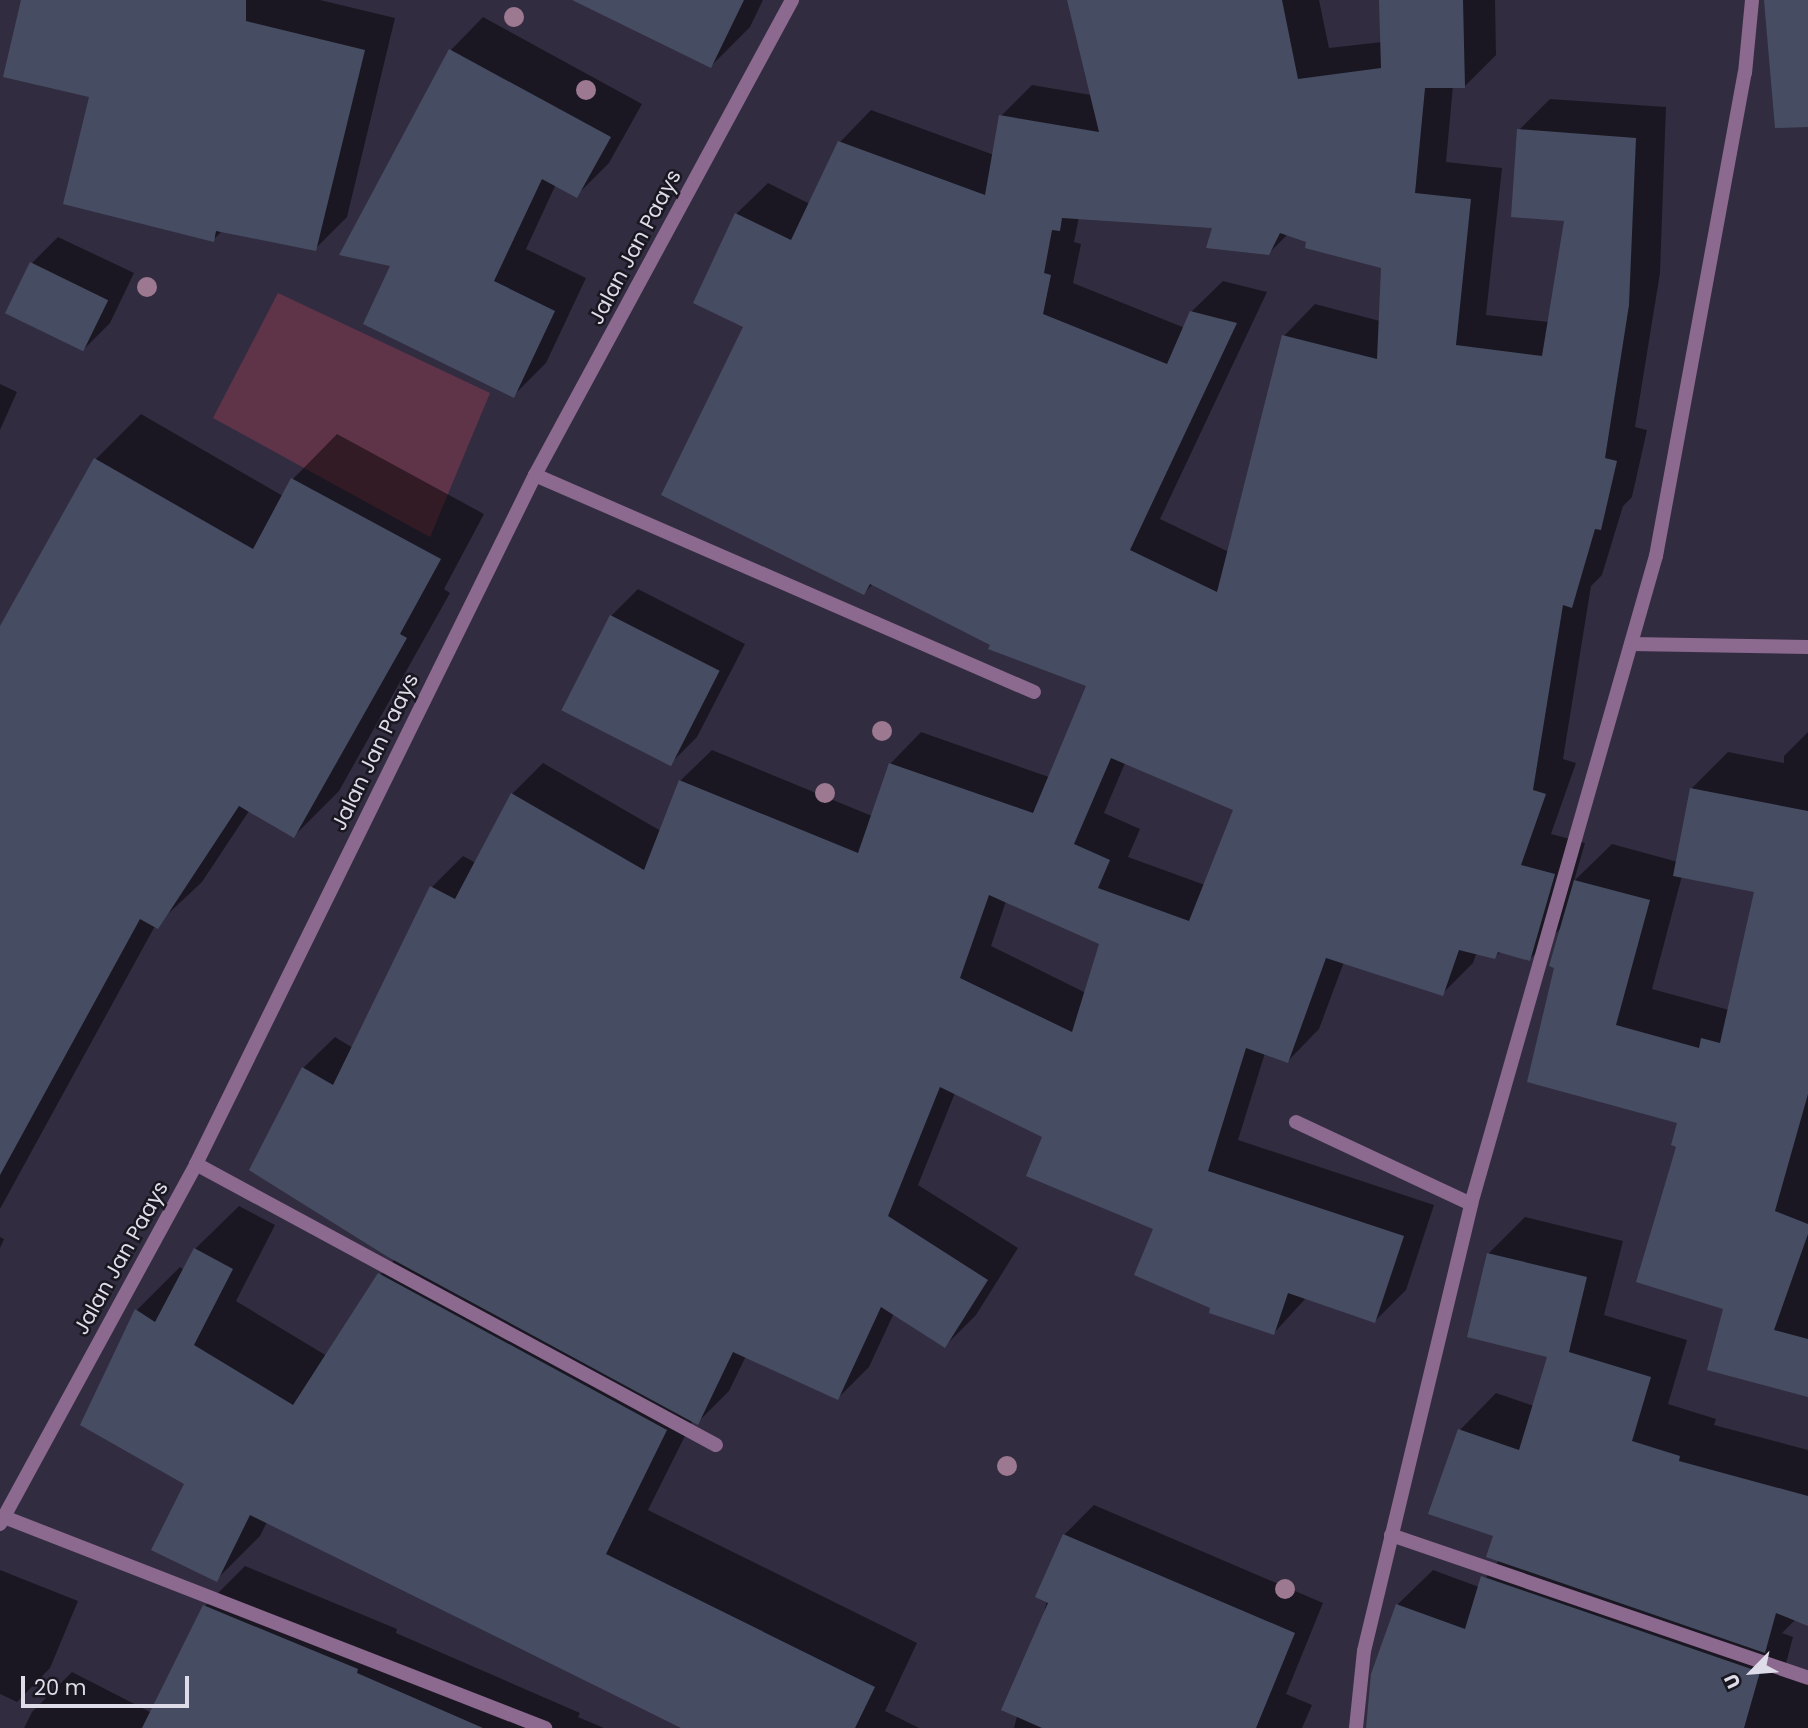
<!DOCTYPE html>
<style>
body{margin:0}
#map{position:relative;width:1808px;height:1728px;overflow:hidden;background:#322c41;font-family:Poppins,sans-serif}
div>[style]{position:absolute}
.green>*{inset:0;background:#603448}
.shadow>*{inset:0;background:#0007}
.building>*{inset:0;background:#464d63;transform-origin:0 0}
.service>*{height:14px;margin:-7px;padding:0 7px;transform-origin:7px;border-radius:7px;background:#8c698f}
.minor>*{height:14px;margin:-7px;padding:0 7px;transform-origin:7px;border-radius:7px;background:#8c698f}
.tertiary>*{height:14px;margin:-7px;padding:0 7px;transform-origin:7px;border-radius:7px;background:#8c698f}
.trees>*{width:20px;height:20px;margin:-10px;border-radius:50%;background:#9d7991}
span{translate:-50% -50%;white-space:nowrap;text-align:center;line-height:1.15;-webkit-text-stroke:5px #191720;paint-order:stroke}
.street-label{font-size:21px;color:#dfdce9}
.north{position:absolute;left:1717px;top:1637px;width:70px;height:70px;-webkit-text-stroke:5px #191720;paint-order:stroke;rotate:245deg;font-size:19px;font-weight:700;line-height:28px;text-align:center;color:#dfdce9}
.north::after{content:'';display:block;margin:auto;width:24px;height:32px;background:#dfdce9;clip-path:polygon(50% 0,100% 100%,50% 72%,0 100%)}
.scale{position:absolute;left:21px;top:1676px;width:168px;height:32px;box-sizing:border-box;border:4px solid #dfdce9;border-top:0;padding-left:9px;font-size:21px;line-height:24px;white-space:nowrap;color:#dfdce9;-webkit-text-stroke:5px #191720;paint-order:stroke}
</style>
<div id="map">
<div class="green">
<div style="clip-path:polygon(278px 293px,490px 393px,430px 537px,213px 418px)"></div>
</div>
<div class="shadow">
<div style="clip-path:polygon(23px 0,320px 0,395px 18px,347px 217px,315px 249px,223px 230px,213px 240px,91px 96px)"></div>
<div style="clip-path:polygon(607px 0,763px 0,750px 27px,711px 66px)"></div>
<div style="clip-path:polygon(evenodd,1069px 0,1319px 0,1329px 48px,1382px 42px,1381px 0,1495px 0,1496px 55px,1465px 86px,1453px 86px,1446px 162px,1502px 168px,1486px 315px,1549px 322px,1566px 219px,1519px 130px,1550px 99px,1666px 107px,1660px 273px,1635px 427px,1647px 430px,1632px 497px,1623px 506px,1602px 575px,1591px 586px,1563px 759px,1576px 763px,1551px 834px,1585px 843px,1574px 881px,1612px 844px,1678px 862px,1691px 789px,1728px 752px,1784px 763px,1784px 756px,1808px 732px,1808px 1396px,1725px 1308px,1679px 1146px,1679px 1122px,1556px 967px,1562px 927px,1530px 959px,1501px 951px,1495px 957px,1477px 952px,1473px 963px,1442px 994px,1344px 962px,1319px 1029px,1288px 1061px,1265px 1053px,1238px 1140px,1434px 1205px,1406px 1290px,1375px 1321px,1306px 1298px,1274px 1333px,1212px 1307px,1155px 1228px,1044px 1136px,955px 1093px,918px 1185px,1018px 1248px,976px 1315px,945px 1346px,894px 1313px,869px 1367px,838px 1398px,746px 1356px,729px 1391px,698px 1422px,693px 1420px,648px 1510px,917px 1643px,885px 1711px,919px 1728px,685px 1728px,267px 1522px,260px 1536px,217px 1579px,137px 1310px,180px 1267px,184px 1270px,195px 1249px,239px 1206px,275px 1225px,236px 1301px,327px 1356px,380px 1275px,395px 1259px,303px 1068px,335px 1037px,353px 1048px,432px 887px,463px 856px,476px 863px,512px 794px,543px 763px,661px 831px,680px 781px,712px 750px,872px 816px,890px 764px,921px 732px,1049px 777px,1088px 685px,992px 644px,873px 584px,864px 593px,746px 326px,736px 214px,768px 183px,810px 204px,840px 142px,871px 110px,994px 155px,1001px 116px,1032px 85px,1091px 95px,1069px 0,1079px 217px,1214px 226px,1269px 253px,1288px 234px,1382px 267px,1380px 321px,1315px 304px,1284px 336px,1229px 552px,1160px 519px,1267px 292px,1223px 281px,1191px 312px,1185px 328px,1073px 283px,1081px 244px,1074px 242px,1079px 217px,1069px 0,1125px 763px,1235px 809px,1205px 885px,1128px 857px,1140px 829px,1104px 813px,1125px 763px,1069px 0,1682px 876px,1756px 890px,1729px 1010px,1652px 989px,1682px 876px,1069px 0,1006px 901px,1101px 943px,1086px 993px,991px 946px,1006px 901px)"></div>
<div style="clip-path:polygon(483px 17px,642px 104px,609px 163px,577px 195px,556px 184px,526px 249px,586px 278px,546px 363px,513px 396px,393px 265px,342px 254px,451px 50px)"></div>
<div style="clip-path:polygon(58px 237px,134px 273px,110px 323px,84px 349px,32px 263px)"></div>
<div style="clip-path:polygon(0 384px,17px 392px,0 430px)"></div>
<div style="clip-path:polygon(141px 414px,283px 496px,293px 479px,337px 434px,484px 514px,444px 589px,450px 593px,339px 791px,294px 836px,249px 811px,202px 882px,155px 926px,0 1209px,0 629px,96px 459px)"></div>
<div style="clip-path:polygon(638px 589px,745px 644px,697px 737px,671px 763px,611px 616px)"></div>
<div style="clip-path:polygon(1525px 1217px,1623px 1241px,1604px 1315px,1687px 1340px,1668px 1404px,1716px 1419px,1714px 1425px,1808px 1450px,1808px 1624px,1796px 1619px,1782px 1633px,1793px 1637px,1783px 1675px,1808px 1684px,1808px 1728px,1414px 1728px,1373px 1675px,1398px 1604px,1433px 1570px,1479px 1587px,1499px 1560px,1495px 1535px,1460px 1430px,1496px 1393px,1534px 1406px,1549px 1356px,1488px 1254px)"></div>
<div style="clip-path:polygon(0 1237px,4px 1239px,0 1248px)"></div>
<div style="clip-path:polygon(1094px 1505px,1323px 1603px,1286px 1694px,1312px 1705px,1302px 1728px,1014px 1728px,1064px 1535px)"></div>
<div style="clip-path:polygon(245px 1566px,397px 1629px,396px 1633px,580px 1713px,578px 1717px,604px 1728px,24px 1728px,32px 1712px,72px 1672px,152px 1713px,205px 1606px)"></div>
<div style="clip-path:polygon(0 1570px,78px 1601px,50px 1668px,17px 1702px,0 1694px)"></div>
</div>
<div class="building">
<div style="clip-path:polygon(21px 0,246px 0,246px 21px,365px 50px,316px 251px,216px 231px,214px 242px,63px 204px,89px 97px,3px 77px)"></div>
<div style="clip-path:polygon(572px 0,744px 0,711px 68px)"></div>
<div style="clip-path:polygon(evenodd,1067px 0,1282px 0,1298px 79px,1381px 68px,1379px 0,1463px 0,1465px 88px,1425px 88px,1415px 193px,1471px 199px,1456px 345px,1542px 356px,1564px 221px,1511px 217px,1517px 129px,1636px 138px,1629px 305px,1605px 458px,1617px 461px,1601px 530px,1595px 529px,1572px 608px,1563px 605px,1533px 790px,1546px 794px,1521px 865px,1555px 874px,1530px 961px,1498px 952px,1495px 959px,1459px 950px,1443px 996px,1326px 958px,1288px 1063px,1246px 1048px,1208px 1171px,1404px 1236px,1375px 1323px,1288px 1293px,1274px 1335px,1209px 1313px,1210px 1308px,1134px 1275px,1153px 1229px,1026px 1176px,1042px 1137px,940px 1087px,888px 1216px,988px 1280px,945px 1348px,881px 1307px,838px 1400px,733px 1352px,698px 1425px,388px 1257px,249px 1170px,302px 1067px,333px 1085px,430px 886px,455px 899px,511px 793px,644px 870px,679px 780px,858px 853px,889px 763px,1033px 813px,1086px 686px,988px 649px,990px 645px,870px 584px,864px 595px,661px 495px,743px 327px,693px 303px,735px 213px,791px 240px,838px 141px,985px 195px,999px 115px,1099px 132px,1067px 0,1062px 218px,1212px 228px,1206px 248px,1269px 255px,1280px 233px,1306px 242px,1305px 248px,1381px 268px,1377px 359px,1282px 335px,1217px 592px,1130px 550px,1237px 323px,1190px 311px,1167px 364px,1043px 314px,1051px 275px,1044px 273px,1052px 230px,1060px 231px,1062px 218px,1067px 0,1111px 758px,1233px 810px,1189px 921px,1098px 888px,1110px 860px,1074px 844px,1111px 758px,1067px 0,989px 895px,1099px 944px,1072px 1032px,960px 978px,989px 895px)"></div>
<div style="clip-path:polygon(1764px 0,1808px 0,1808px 127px,1775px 128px)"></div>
<div style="clip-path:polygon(449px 49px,611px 137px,577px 198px,542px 179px,494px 281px,555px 311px,514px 398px,363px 324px,390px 266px,339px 255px)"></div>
<div style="left:30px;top:262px;width:87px;height:57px;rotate:26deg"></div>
<div style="clip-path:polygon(94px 458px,253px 549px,291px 478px,441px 559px,400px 634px,407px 638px,294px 838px,239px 806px,158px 929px,140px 919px,0 1175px,0 626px)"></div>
<div style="left:610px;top:615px;width:123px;height:107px;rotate:27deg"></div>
<div style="clip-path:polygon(1690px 788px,1808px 811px,1808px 1094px,1775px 1211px,1808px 1224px,1808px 1234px,1774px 1330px,1808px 1339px,1808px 1397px,1707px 1370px,1723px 1309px,1636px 1282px,1676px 1147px,1671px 1145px,1677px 1123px,1527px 1082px,1554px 968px,1549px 966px,1574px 880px,1650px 900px,1616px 1025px,1699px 1048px,1701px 1038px,1720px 1043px,1754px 892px,1673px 876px)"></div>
<div style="clip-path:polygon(194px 1248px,233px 1269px,194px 1345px,293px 1405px,378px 1273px,667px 1430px,606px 1554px,875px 1687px,855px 1728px,681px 1728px,250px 1515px,217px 1582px,151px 1550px,184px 1484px,80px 1425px,135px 1309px,155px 1322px)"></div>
<div style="clip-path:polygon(1487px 1253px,1587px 1277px,1569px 1352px,1651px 1377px,1632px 1441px,1680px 1456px,1679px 1461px,1808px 1496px,1808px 1626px,1776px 1613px,1765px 1653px,1486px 1557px,1493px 1536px,1428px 1514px,1458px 1429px,1519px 1450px,1547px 1357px,1467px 1337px)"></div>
<div style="clip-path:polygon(1063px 1534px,1295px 1633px,1256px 1728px,1042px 1728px,1001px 1710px,1048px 1603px,1035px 1597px)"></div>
<div style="clip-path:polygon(1481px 1576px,1760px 1672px,1744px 1728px,1366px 1728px,1371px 1674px,1396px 1604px,1465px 1629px)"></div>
<div style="clip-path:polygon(203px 1605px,358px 1669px,357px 1673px,483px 1728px,142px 1728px)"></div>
</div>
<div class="service">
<div style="left:1296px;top:1122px;width:193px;rotate:25.1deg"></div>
<div style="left:196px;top:1164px;width:591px;rotate:28.39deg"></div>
</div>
<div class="minor">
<div style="left:535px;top:475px;width:544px;rotate:23.5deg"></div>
<div style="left:1631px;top:644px;width:177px;rotate:1deg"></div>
<div style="left:4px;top:1517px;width:581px;rotate:21.31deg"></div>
<div style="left:1391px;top:1535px;width:441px;rotate:18.9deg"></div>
<div style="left:1356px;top:1728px;width:77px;rotate:-84.1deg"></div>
<div style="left:1364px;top:1651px;width:460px;rotate:-76.5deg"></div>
<div style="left:1471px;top:1204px;width:674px;rotate:-74.07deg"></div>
<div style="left:1656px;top:556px;width:491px;rotate:-79.6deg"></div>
<div style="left:1745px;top:73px;width:73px;rotate:-84.5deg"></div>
</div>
<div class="tertiary">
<div style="left:0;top:1524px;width:410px;rotate:-61.4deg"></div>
<div style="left:196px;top:1164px;width:768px;rotate:-63.8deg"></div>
<div style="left:535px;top:475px;width:540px;rotate:-61.58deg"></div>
</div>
<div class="trees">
<div style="left:514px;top:17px"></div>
<div style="left:586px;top:90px"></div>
<div style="left:147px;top:287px"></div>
<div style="left:882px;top:731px"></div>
<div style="left:825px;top:793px"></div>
<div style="left:1007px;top:1466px"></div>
<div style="left:1285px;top:1589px"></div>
</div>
<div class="street-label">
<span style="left:635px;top:247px;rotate:-62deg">Jalan Jan Paays</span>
<span style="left:375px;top:752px;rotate:-64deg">Jalan Jan Paays</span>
<span style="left:121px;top:1258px;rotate:-61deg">Jalan Jan Paays</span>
</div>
<div class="north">U</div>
<div class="scale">20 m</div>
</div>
